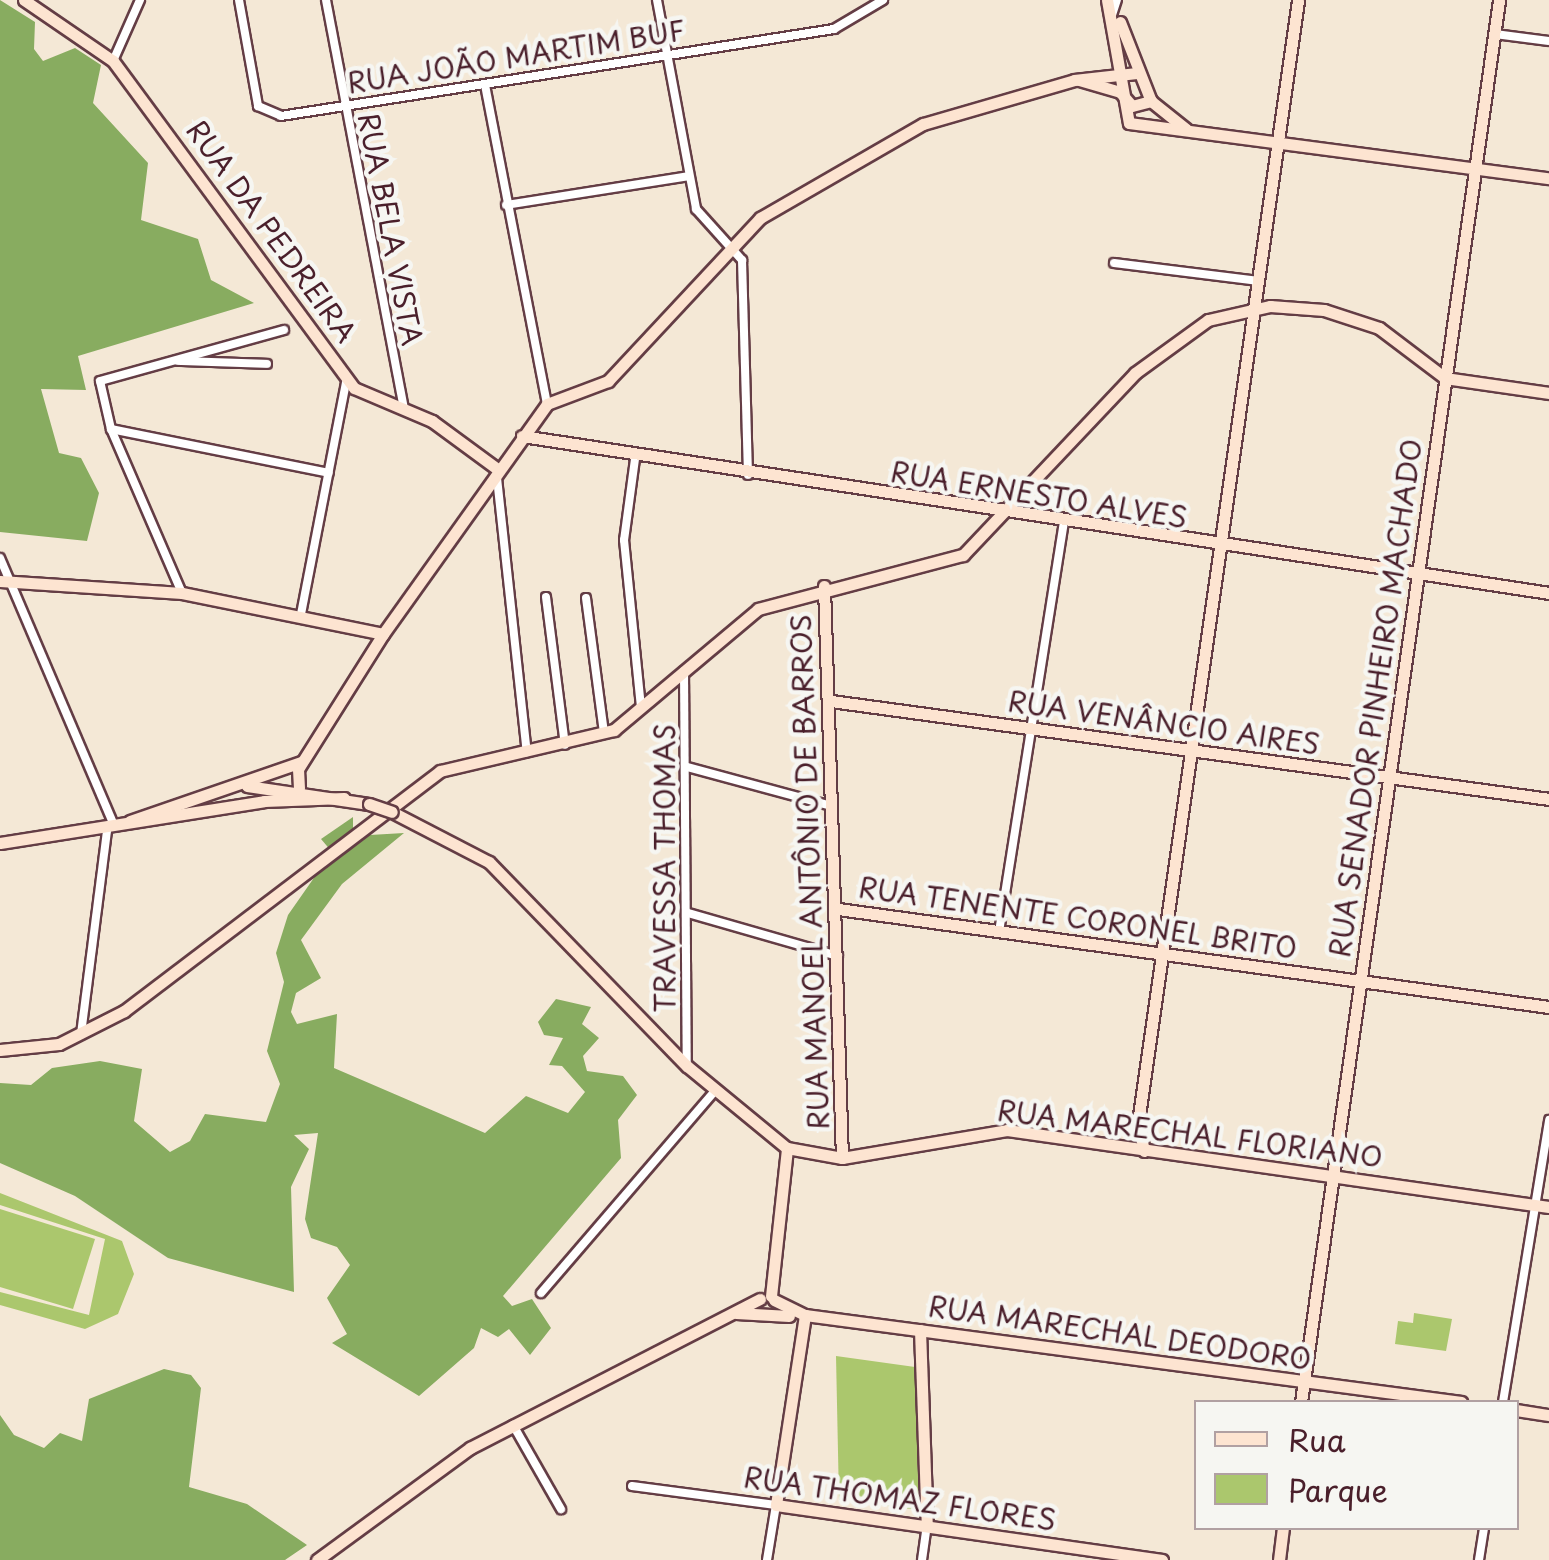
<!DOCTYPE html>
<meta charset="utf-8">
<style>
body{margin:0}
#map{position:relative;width:1549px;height:1560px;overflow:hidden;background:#f4e8d6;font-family:"Playpen Sans",sans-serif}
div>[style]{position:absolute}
.green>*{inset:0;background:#abc76d}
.forest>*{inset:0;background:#88ac60}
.roads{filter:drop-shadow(2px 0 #643d45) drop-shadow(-2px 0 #643d45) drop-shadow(0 2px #643d45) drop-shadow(0 -2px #643d45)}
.street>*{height:8px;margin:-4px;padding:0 4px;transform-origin:4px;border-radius:4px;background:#fff}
.secondary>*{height:11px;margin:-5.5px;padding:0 5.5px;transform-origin:5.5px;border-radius:5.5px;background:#fde4d1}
.bridges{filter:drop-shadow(2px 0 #643d45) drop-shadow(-2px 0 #643d45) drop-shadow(0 2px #643d45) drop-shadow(0 -2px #643d45)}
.secondary-bridge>*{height:11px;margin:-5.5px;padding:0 5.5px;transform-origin:5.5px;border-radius:5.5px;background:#fde4d1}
span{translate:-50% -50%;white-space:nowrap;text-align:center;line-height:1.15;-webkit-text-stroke:9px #f6f6f2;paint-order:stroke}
.street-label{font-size:28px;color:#4a1f2b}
.legend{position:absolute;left:1194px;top:1400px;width:325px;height:130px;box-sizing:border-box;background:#f6f6f2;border:2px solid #b1a0a2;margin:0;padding:12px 18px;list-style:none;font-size:30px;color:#4a1f2b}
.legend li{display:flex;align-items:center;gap:20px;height:50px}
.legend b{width:50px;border:2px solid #b1a0a2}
</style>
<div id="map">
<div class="green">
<div style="clip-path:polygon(0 1193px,122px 1241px,134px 1274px,118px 1314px,85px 1329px,0 1305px,0 1292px,89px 1315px,105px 1239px,0 1205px)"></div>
<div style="clip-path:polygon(0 1209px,95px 1239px,73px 1309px,0 1287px)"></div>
<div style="clip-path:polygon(1414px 1313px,1452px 1319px,1446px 1351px,1395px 1344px,1398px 1321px,1413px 1323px)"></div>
<div style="clip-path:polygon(836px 1356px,915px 1367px,919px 1510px,839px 1500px)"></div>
</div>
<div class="forest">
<div style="clip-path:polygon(0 0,35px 22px,34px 49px,43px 61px,75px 48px,101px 65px,93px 103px,148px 163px,141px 220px,198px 239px,211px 280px,254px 303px,78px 356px,86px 390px,41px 389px,59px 453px,81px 458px,99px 493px,87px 541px,0 532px)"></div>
<div style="clip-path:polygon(353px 817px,353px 836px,404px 833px,342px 884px,301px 940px,321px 978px,296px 993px,291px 1012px,297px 1024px,337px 1014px,334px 1068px,485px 1133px,526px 1096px,568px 1113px,585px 1092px,562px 1066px,549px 1065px,563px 1038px,544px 1035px,538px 1022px,556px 999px,591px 1007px,582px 1024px,599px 1038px,583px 1056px,587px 1071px,623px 1076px,637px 1095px,618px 1120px,621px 1158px,503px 1296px,512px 1306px,532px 1299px,551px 1328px,530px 1355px,509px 1329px,498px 1337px,481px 1328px,474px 1348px,419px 1396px,332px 1343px,347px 1334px,327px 1298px,350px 1265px,337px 1247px,311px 1238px,305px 1219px,318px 1133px,294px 1135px,309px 1149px,291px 1187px,294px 1292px,168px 1258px,75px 1196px,0 1163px,0 1083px,31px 1085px,52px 1068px,100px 1061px,142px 1069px,134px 1121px,170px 1152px,190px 1141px,205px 1114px,266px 1122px,280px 1084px,267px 1051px,284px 982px,276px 953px,288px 915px,332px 852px,321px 839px)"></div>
<div style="clip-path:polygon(164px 1369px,191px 1375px,201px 1388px,189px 1487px,247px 1504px,307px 1545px,285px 1560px,0 1560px,0 1415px,14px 1435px,44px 1448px,60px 1433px,82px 1441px,89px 1399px)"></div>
</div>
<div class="roads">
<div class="street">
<div style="left:239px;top:0;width:108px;rotate:79.8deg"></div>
<div style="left:258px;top:106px;width:25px;rotate:23deg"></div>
<div style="left:281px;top:116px;width:560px;rotate:-8.94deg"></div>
<div style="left:834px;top:29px;width:57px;rotate:-30.6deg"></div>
<div style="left:326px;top:0;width:415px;rotate:79.2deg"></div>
<div style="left:657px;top:0;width:213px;rotate:79.4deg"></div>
<div style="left:696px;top:209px;width:69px;rotate:48deg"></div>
<div style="left:742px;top:260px;width:215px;rotate:88.4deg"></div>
<div style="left:1112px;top:15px;width:16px;rotate:-72deg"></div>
<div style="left:1495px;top:34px;width:54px;rotate:7.4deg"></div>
<div style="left:113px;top:61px;width:67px;rotate:-66.1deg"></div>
<div style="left:485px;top:85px;width:325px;rotate:79deg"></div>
<div style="left:506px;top:205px;width:185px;rotate:-9deg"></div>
<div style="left:1114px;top:263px;width:146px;rotate:7.1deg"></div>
<div style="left:178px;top:361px;width:89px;rotate:1.9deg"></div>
<div style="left:111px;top:429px;width:222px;rotate:11.4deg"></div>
<div style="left:635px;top:459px;width:82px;rotate:97.7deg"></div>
<div style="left:624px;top:540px;width:169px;rotate:84.2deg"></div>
<div style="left:497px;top:478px;width:276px;rotate:83.8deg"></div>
<div style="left:0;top:558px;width:290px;rotate:66.9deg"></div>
<div style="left:182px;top:593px;width:179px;rotate:-113.4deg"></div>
<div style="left:111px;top:429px;width:49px;rotate:-102.9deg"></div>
<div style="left:100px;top:381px;width:191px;rotate:-15.5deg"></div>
<div style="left:546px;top:597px;width:149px;rotate:82.7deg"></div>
<div style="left:586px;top:598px;width:136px;rotate:82.4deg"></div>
<div style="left:301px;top:614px;width:240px;rotate:-79deg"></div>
<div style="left:684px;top:671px;width:395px;rotate:89.6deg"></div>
<div style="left:687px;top:767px;width:150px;rotate:15.1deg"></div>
<div style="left:688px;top:913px;width:156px;rotate:16deg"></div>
<div style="left:999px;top:932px;width:415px;rotate:-81deg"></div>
<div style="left:81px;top:1034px;width:206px;rotate:-82.7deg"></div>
<div style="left:541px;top:1293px;width:267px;rotate:-49.3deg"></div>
<div style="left:1503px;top:1402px;width:286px;rotate:-80.7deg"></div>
<div style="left:513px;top:1425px;width:97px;rotate:60.3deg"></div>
<div style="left:632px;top:1486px;width:145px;rotate:7.5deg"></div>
<div style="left:776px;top:1505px;width:56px;rotate:99.3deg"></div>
<div style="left:922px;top:1560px;width:34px;rotate:-82deg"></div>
<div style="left:1479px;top:1560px;width:32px;rotate:-81deg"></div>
</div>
<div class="secondary">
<div style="left:24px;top:0;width:108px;rotate:34.4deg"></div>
<div style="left:113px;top:61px;width:406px;rotate:53.6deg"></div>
<div style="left:354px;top:388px;width:85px;rotate:22.9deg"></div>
<div style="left:432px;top:421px;width:79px;rotate:36.3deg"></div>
<div style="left:1107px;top:0;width:125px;rotate:79.9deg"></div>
<div style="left:1129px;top:123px;width:424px;rotate:7.5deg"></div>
<div style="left:1120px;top:22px;width:85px;rotate:68.6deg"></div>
<div style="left:1151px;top:101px;width:45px;rotate:38.7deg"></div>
<div style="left:1079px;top:80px;width:43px;rotate:16.3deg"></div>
<div style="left:1120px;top:92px;width:18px;rotate:49deg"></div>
<div style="left:1132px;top:106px;width:20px;rotate:-15deg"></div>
<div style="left:522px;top:436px;width:1039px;rotate:8.69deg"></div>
<div style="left:0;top:581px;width:182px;rotate:3.8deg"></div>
<div style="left:182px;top:593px;width:205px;rotate:11.5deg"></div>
<div style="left:824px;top:586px;width:572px;rotate:88.2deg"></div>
<div style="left:831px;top:701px;width:725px;rotate:7.77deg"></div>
<div style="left:247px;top:786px;width:123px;rotate:8.4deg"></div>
<div style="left:299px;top:788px;width:19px;rotate:-93deg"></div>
<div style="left:298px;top:769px;width:160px;rotate:-57.8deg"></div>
<div style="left:383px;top:634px;width:282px;rotate:-54.5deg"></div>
<div style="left:547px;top:404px;width:65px;rotate:-20.7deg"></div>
<div style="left:608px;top:381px;width:223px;rotate:-47deg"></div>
<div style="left:760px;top:218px;width:188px;rotate:-30deg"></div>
<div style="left:923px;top:124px;width:157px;rotate:-16.2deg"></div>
<div style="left:1074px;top:80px;width:63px;rotate:-6.3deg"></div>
<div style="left:392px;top:812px;width:109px;rotate:27.3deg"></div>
<div style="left:489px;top:862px;width:284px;rotate:45.9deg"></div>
<div style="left:687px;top:1066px;width:129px;rotate:39.4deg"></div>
<div style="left:787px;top:1148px;width:56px;rotate:10.3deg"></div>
<div style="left:842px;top:1158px;width:167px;rotate:-9.6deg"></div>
<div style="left:1007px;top:1130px;width:547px;rotate:8.09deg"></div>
<div style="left:130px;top:821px;width:181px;rotate:-19deg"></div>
<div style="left:0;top:843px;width:267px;rotate:-9deg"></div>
<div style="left:264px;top:801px;width:80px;rotate:-2.1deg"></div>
<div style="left:838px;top:909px;width:718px;rotate:7.85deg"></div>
<div style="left:0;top:1050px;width:59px;rotate:-5.8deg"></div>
<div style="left:59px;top:1044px;width:73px;rotate:-26.9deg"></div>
<div style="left:124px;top:1011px;width:397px;rotate:-37.2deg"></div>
<div style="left:440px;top:771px;width:179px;rotate:-13.3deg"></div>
<div style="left:614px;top:730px;width:188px;rotate:-40deg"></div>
<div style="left:758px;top:609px;width:212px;rotate:-14.8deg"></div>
<div style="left:963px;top:555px;width:250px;rotate:-46.6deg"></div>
<div style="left:1135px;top:373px;width:90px;rotate:-36deg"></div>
<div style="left:1208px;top:320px;width:64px;rotate:-12.7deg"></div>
<div style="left:1270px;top:306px;width:54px;rotate:4.2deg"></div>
<div style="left:1324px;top:310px;width:58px;rotate:18.1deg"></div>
<div style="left:1379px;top:328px;width:83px;rotate:37.1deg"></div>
<div style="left:1445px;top:378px;width:105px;rotate:8.2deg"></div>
<div style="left:1144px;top:1151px;width:29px;rotate:-102deg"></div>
<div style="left:1138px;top:1123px;width:1134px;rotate:-81.89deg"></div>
<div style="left:771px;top:1296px;width:149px;rotate:-83.8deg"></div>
<div style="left:774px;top:1300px;width:34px;rotate:26deg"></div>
<div style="left:805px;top:1315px;width:662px;rotate:7.55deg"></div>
<div style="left:736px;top:1313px;width:53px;rotate:3.2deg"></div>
<div style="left:805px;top:1315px;width:192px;rotate:98.7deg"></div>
<div style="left:776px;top:1505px;width:390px;rotate:8.1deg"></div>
<div style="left:920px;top:1330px;width:196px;rotate:88deg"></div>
<div style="left:1301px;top:1402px;width:1416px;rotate:-81.96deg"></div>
<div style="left:1516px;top:1410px;width:33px;rotate:9deg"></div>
<div style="left:317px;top:1560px;width:190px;rotate:-36.2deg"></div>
<div style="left:470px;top:1448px;width:326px;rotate:-27.2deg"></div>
<div style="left:1279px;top:1560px;width:32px;rotate:-83deg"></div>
</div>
</div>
<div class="bridges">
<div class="secondary-bridge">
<div style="left:369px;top:804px;width:24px;rotate:19deg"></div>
</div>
</div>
<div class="street-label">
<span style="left:516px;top:56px;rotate:-9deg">RUA JOÃO MARTIM BUF</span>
<span style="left:391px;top:229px;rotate:79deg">RUA BELA VISTA</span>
<span style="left:272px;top:231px;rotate:54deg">RUA DA PEDREIRA</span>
<span style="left:1039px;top:494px;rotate:9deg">RUA ERNESTO ALVES</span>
<span style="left:1375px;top:698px;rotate:-82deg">RUA SENADOR PINHEIRO MACHADO</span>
<span style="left:1164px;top:722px;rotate:8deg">RUA VENÂNCIO AIRES</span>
<span style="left:664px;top:868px;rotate:-90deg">TRAVESSA THOMAS</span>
<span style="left:809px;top:872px;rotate:-92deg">RUA MANOEL ANTÔNIO DE BARROS</span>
<span style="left:1078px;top:917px;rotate:8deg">RUA TENENTE CORONEL BRITO</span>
<span style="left:1190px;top:1133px;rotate:7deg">RUA MARECHAL FLORIANO</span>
<span style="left:1120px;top:1332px;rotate:8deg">RUA MARECHAL DEODORO</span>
<span style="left:900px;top:1498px;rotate:8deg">RUA THOMAZ FLORES</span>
</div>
<ul class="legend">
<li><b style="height:12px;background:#fde4d1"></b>Rua</li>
<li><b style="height:28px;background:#abc76d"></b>Parque</li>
</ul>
</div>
